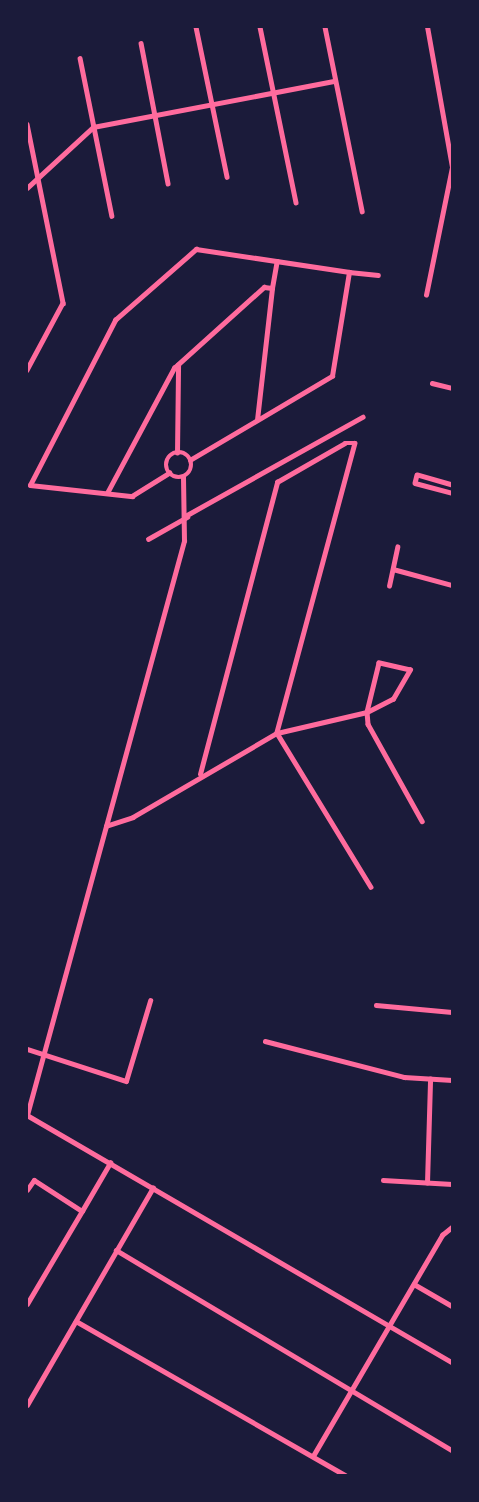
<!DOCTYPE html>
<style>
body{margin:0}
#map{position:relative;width:479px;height:1502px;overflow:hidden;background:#1b1b3a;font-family:Figtree,sans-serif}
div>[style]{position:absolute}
.minor>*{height:4.5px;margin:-2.25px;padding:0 2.25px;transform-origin:2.25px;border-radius:2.25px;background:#ff6b9d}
.minor>.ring{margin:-2.25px;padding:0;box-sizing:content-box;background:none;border:4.5px solid #ff6b9d;border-radius:50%}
span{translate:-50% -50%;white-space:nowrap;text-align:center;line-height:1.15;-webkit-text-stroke:4.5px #1b1b3a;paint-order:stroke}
.frame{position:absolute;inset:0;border:28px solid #1b1b3a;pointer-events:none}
</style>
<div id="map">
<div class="minor">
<div style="left:196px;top:27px;width:153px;rotate:78.3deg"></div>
<div style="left:260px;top:27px;width:179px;rotate:78.4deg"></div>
<div style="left:325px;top:27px;width:188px;rotate:78.6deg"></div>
<div style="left:141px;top:43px;width:143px;rotate:79.1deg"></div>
<div style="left:80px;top:58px;width:161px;rotate:78.6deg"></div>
<div style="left:27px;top:124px;width:183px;rotate:78.6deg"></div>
<div style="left:63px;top:303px;width:76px;rotate:118.2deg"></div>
<div style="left:27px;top:188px;width:90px;rotate:-42.7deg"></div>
<div style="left:93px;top:127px;width:246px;rotate:-10.8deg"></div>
<div style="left:426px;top:295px;width:131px;rotate:-78.5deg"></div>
<div style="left:452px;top:167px;width:142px;rotate:-100.1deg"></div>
<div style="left:432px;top:383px;width:21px;rotate:14deg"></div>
<div style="left:257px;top:420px;width:133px;rotate:-83.5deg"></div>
<div class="ring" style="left:166px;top:452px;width:21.5px;height:21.5px"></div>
<div style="left:177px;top:453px;width:88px;rotate:-89.3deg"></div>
<div style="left:190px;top:460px;width:165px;rotate:-30.6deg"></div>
<div style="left:332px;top:376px;width:105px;rotate:-80.7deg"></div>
<div style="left:349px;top:272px;width:29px;rotate:6deg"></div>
<div style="left:30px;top:485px;width:186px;rotate:-62.7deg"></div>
<div style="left:115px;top:320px;width:108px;rotate:-41.2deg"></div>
<div style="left:196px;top:249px;width:155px;rotate:8.5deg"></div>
<div style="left:30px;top:485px;width:103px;rotate:6.2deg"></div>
<div style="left:132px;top:496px;width:44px;rotate:-31.9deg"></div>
<div style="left:452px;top:485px;width:36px;rotate:-164deg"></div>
<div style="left:417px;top:475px;width:8px;rotate:104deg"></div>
<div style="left:415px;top:483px;width:38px;rotate:15deg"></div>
<div style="left:107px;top:493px;width:142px;rotate:-61.8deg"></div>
<div style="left:174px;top:368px;width:121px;rotate:-42deg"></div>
<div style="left:264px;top:287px;width:8px;rotate:7deg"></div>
<div style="left:272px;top:288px;width:27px;rotate:-80deg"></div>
<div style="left:187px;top:515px;width:201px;rotate:-29.2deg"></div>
<div style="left:148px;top:539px;width:45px;rotate:-29.4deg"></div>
<div style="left:393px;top:569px;width:61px;rotate:15.2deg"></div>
<div style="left:389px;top:586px;width:40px;rotate:-78deg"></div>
<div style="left:200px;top:774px;width:302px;rotate:-75.2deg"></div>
<div style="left:277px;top:482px;width:78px;rotate:-29.8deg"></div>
<div style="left:345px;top:443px;width:10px"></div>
<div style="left:355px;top:443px;width:300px;rotate:105.1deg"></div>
<div style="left:277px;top:733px;width:180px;rotate:58.6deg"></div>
<div style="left:106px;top:826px;width:28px;rotate:-18deg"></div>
<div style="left:133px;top:817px;width:167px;rotate:-30.3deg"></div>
<div style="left:277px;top:733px;width:92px;rotate:-13.1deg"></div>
<div style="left:367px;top:712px;width:29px;rotate:-27deg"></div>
<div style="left:393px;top:699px;width:34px;rotate:-60deg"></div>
<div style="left:410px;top:670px;width:32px;rotate:-167deg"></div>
<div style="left:379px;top:663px;width:50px;rotate:103.8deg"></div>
<div style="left:367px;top:712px;width:12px;rotate:85deg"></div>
<div style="left:368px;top:724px;width:111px;rotate:60.9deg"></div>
<div style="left:376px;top:1005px;width:76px;rotate:5.3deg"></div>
<div style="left:265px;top:1041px;width:144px;rotate:14.5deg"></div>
<div style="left:404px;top:1077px;width:48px;rotate:3.6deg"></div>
<div style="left:27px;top:1049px;width:104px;rotate:17.9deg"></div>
<div style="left:126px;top:1081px;width:84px;rotate:-73.3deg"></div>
<div style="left:27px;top:1115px;width:595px;rotate:-74.7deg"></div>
<div style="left:184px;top:541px;width:64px;rotate:-90.9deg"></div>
<div style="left:27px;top:1115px;width:492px;rotate:30.2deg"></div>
<div style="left:383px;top:1180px;width:69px;rotate:3.3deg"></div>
<div style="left:427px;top:1183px;width:104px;rotate:-88.3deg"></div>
<div style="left:27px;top:1190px;width:12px;rotate:-55deg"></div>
<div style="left:34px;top:1180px;width:57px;rotate:32.9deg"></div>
<div style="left:82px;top:1211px;width:56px;rotate:-59.7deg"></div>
<div style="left:116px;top:1250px;width:391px;rotate:30.8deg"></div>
<div style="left:414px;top:1284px;width:44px;rotate:30.1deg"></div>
<div style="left:27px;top:1304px;width:108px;rotate:-59.4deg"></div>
<div style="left:76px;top:1321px;width:310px;rotate:29.8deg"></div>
<div style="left:27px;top:1405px;width:251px;rotate:-59.9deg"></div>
<div style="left:313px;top:1456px;width:256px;rotate:-59.7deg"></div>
<div style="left:442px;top:1235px;width:13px;rotate:-39deg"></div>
</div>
<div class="frame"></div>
</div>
